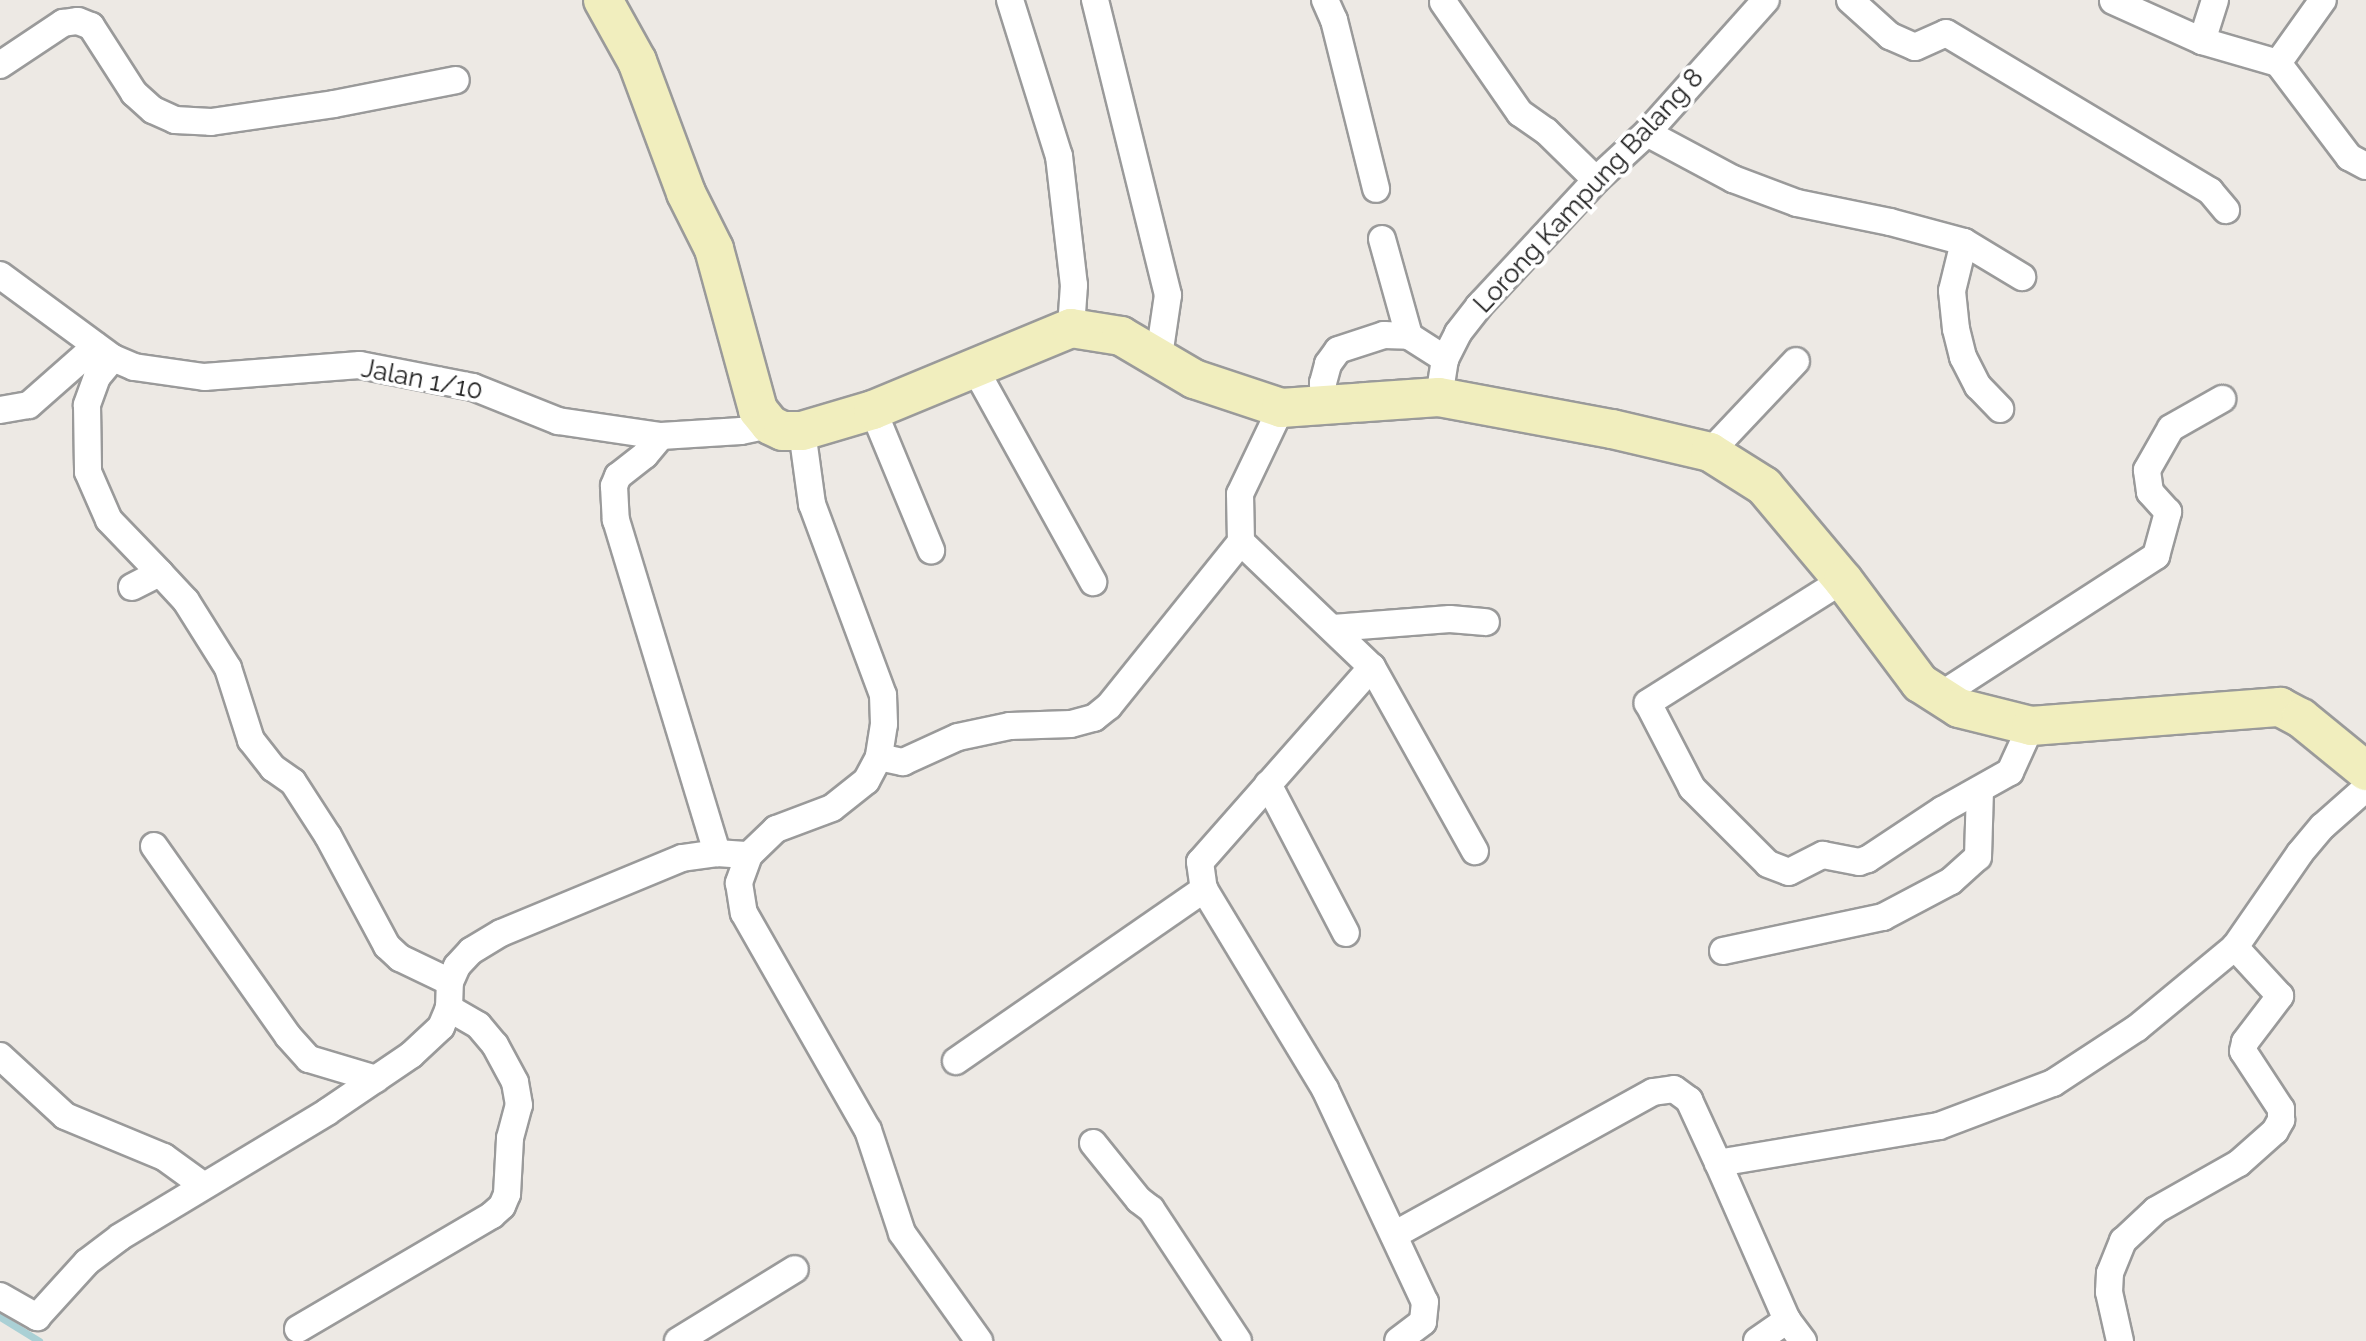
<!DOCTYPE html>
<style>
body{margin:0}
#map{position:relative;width:2366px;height:1341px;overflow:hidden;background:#ede9e4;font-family:Raleway,sans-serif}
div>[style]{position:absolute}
.stream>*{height:7px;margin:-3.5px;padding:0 3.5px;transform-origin:3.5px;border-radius:3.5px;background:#aad0d5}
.roads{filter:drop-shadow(2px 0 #9a9a9a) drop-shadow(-2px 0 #9a9a9a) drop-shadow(0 2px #9a9a9a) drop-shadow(0 -2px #9a9a9a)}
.street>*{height:26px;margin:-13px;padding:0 13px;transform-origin:13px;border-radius:13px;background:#fff}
.secondary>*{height:38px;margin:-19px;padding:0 19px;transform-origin:19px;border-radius:19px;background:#f1eebe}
span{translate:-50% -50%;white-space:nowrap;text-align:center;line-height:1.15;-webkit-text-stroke:8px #fff;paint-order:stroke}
.street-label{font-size:26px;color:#1d1d1d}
</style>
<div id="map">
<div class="stream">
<div style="left:0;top:1317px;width:46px;rotate:31.6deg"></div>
</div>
<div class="roads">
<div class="street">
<div style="left:1010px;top:0;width:164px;rotate:72.6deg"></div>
<div style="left:1059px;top:156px;width:130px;rotate:83.4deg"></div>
<div style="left:1074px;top:285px;width:43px;rotate:94deg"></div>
<div style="left:1095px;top:0;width:304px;rotate:76.1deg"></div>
<div style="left:1168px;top:295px;width:62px;rotate:98.4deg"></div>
<div style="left:1325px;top:0;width:22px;rotate:66deg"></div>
<div style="left:1334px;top:20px;width:174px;rotate:76deg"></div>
<div style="left:1850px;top:0;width:54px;rotate:42deg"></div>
<div style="left:1890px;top:36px;width:27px;rotate:24deg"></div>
<div style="left:1915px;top:47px;width:34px;rotate:-24deg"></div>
<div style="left:1946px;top:33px;width:308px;rotate:30.9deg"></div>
<div style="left:2210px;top:191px;width:25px;rotate:50deg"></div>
<div style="left:2113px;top:1px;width:98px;rotate:24.2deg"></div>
<div style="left:2202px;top:41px;width:79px;rotate:16.1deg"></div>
<div style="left:2278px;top:63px;width:118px;rotate:52.9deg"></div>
<div style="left:2349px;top:157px;width:19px;rotate:28deg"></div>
<div style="left:1443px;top:2px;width:135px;rotate:55.3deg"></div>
<div style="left:1520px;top:113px;width:32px;rotate:35deg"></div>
<div style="left:1546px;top:131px;width:70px;rotate:44.4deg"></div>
<div style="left:2202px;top:41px;width:43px;rotate:-72.4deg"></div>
<div style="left:2278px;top:63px;width:77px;rotate:-54.5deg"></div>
<div style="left:0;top:65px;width:76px;rotate:-33.7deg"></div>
<div style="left:63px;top:23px;width:15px;rotate:-8deg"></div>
<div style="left:78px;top:21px;width:14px;rotate:21deg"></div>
<div style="left:91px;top:26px;width:80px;rotate:57.3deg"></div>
<div style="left:134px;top:93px;width:25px;rotate:42deg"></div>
<div style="left:153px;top:110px;width:24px;rotate:24deg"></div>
<div style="left:175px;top:120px;width:36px;rotate:3deg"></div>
<div style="left:211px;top:122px;width:124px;rotate:-8.3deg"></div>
<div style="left:334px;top:104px;width:124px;rotate:-11.1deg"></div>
<div style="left:1647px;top:133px;width:98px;rotate:28.1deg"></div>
<div style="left:1733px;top:179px;width:68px;rotate:20.6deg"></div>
<div style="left:1797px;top:203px;width:95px;rotate:11.5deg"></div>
<div style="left:1890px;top:222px;width:77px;rotate:15.1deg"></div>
<div style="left:1964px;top:242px;width:68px;rotate:31.1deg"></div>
<div style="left:1382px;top:239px;width:101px;rotate:74.4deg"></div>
<div style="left:1409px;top:336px;width:43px;rotate:32.6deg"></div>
<div style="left:1964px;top:242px;width:50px;rotate:103.8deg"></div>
<div style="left:1952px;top:291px;width:38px;rotate:84deg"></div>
<div style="left:1956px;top:329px;width:29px;rotate:76deg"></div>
<div style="left:1963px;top:357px;width:33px;rotate:63deg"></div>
<div style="left:1978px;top:386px;width:32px;rotate:46deg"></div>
<div style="left:0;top:275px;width:140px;rotate:36.3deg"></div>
<div style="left:113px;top:358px;width:23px;rotate:23deg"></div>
<div style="left:134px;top:367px;width:71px;rotate:8.1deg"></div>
<div style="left:204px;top:377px;width:156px;rotate:-4.4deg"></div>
<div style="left:360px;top:365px;width:115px;rotate:11deg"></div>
<div style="left:473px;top:387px;width:92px;rotate:21.8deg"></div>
<div style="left:558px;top:421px;width:104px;rotate:8.3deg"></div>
<div style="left:661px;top:436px;width:80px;rotate:-3.6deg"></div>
<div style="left:741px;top:431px;width:30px;rotate:-12deg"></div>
<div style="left:113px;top:358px;width:25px;rotate:130deg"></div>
<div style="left:97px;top:377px;width:30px;rotate:110deg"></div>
<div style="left:87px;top:405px;width:67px;rotate:89.1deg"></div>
<div style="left:88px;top:472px;width:52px;rotate:66.4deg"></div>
<div style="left:109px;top:520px;width:74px;rotate:46.1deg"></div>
<div style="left:974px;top:367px;width:246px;rotate:61deg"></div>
<div style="left:1439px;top:397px;width:38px;rotate:-81deg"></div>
<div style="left:1445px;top:359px;width:29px;rotate:-63deg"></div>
<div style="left:1458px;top:333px;width:34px;rotate:-52deg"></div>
<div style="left:1479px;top:306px;width:172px;rotate:-47.1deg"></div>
<div style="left:1596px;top:180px;width:69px;rotate:-42.7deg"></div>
<div style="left:1647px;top:133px;width:178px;rotate:-48.2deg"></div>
<div style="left:1324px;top:403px;width:20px;rotate:-93deg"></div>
<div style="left:1323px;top:383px;width:20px;rotate:-75deg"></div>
<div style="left:1328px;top:364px;width:17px;rotate:-54deg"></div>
<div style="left:1338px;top:350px;width:48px;rotate:-18.1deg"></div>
<div style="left:1384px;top:335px;width:25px;rotate:2deg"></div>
<div style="left:1281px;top:408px;width:95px;rotate:115.5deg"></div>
<div style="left:1240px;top:494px;width:48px;rotate:88.8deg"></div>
<div style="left:1241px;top:542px;width:181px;rotate:43.7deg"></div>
<div style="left:1372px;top:667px;width:211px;rotate:60.8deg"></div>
<div style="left:0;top:410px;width:29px;rotate:-10deg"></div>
<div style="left:29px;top:405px;width:89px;rotate:-41.4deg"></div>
<div style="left:873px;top:410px;width:152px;rotate:67.5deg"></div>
<div style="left:802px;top:431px;width:74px;rotate:82.2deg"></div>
<div style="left:812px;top:504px;width:204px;rotate:69.6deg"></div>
<div style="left:883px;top:695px;width:29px;rotate:88deg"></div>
<div style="left:884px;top:724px;width:33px;rotate:99deg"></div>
<div style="left:879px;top:757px;width:27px;rotate:118deg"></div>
<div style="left:866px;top:781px;width:43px;rotate:141.5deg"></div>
<div style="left:832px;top:808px;width:60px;rotate:159.4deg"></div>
<div style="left:776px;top:829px;width:37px;rotate:136deg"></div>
<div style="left:749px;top:855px;width:30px;rotate:110deg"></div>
<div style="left:739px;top:883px;width:30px;rotate:81deg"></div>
<div style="left:744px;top:913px;width:250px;rotate:60.3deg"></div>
<div style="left:868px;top:1130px;width:108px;rotate:71.7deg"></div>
<div style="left:902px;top:1233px;width:133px;rotate:54.5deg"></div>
<div style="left:661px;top:436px;width:25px;rotate:130deg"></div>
<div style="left:645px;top:455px;width:34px;rotate:142deg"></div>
<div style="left:618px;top:476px;width:11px;rotate:112deg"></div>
<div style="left:614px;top:486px;width:34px;rotate:87deg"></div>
<div style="left:616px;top:520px;width:348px;rotate:73.1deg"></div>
<div style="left:1710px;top:452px;width:125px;rotate:-46.6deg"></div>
<div style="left:1843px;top:580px;width:231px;rotate:147.8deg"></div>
<div style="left:1648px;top:703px;width:96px;rotate:62.6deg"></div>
<div style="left:1692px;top:788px;width:107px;rotate:45deg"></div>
<div style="left:1768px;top:864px;width:22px;rotate:21deg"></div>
<div style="left:1789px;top:872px;width:38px;rotate:-27deg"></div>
<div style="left:1823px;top:855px;width:37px;rotate:11deg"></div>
<div style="left:1859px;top:862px;width:9px;rotate:-18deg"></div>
<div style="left:1868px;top:859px;width:89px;rotate:-33.5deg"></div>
<div style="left:1942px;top:810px;width:78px;rotate:-29.2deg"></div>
<div style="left:2010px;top:772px;width:51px;rotate:-65.5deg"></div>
<div style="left:132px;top:587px;width:31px;rotate:-27deg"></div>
<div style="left:160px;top:573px;width:38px;rotate:47deg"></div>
<div style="left:186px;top:601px;width:79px;rotate:57.9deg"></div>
<div style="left:228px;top:668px;width:76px;rotate:72.3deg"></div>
<div style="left:251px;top:740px;width:36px;rotate:52deg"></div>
<div style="left:273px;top:768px;width:24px;rotate:35deg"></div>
<div style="left:293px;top:782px;width:64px;rotate:57.1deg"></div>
<div style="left:328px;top:836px;width:125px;rotate:61.8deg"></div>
<div style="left:387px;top:946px;width:18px;rotate:43deg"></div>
<div style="left:400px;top:958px;width:55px;rotate:25.6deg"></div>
<div style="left:1333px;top:628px;width:117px;rotate:-4.4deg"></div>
<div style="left:1450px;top:619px;width:36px;rotate:5deg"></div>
<div style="left:1372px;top:667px;width:260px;rotate:131.4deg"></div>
<div style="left:1200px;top:862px;width:27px;rotate:82deg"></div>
<div style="left:1204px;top:889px;width:234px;rotate:58.8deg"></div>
<div style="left:1325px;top:1089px;width:235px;rotate:64.9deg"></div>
<div style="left:1425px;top:1302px;width:20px;rotate:96deg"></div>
<div style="left:1423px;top:1322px;width:31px;rotate:143deg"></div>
<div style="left:1938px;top:697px;width:260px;rotate:-32.9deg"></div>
<div style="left:2156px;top:556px;width:46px;rotate:-74.7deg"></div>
<div style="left:2168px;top:512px;width:27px;rotate:-132deg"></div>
<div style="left:2150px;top:492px;width:22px;rotate:-98deg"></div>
<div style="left:2147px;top:470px;width:48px;rotate:-60.3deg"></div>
<div style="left:2171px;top:428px;width:59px;rotate:-29.6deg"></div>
<div style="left:879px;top:757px;width:25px;rotate:12deg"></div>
<div style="left:903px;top:762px;width:60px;rotate:-24.4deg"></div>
<div style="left:958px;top:737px;width:53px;rotate:-11.9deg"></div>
<div style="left:1010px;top:726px;width:61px;rotate:-1.9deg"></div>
<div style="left:1071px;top:724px;width:24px;rotate:-15deg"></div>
<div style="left:1094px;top:718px;width:19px;rotate:-39deg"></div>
<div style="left:1109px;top:706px;width:211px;rotate:-51.2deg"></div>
<div style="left:1268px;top:784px;width:168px;rotate:62.4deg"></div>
<div style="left:154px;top:846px;width:232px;rotate:54.8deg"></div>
<div style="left:288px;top:1036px;width:31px;rotate:48deg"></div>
<div style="left:309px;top:1059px;width:70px;rotate:16.6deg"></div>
<div style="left:1723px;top:951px;width:164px;rotate:-12deg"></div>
<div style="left:1883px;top:917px;width:77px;rotate:-27.9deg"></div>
<div style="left:1951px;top:881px;width:36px;rotate:-42deg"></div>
<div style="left:1978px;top:857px;width:67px;rotate:-88.3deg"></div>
<div style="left:0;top:1056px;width:88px;rotate:42.7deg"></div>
<div style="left:65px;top:1116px;width:107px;rotate:22.5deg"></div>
<div style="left:164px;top:1157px;width:49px;rotate:35.9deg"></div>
<div style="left:956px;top:1061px;width:302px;rotate:-34.7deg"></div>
<div style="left:1093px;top:1143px;width:73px;rotate:51.1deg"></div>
<div style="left:1139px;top:1200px;width:15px;rotate:37deg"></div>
<div style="left:1151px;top:1209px;width:158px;rotate:56.6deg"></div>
<div style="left:1394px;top:1235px;width:296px;rotate:-28.9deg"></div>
<div style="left:1653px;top:1092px;width:21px;rotate:-8deg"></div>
<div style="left:1674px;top:1089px;width:19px;rotate:36deg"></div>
<div style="left:1689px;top:1100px;width:69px;rotate:65.3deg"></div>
<div style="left:0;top:1296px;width:43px;rotate:29.6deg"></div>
<div style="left:37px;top:1317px;width:74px;rotate:-47.7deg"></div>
<div style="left:87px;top:1262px;width:41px;rotate:-37.1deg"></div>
<div style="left:120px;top:1237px;width:242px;rotate:-31.1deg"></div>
<div style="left:327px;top:1112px;width:102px;rotate:-34.2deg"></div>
<div style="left:411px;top:1055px;width:41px;rotate:-43deg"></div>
<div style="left:441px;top:1027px;width:21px;rotate:-67deg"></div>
<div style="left:449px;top:1008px;width:26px;rotate:-88deg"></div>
<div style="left:450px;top:982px;width:17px;rotate:-66deg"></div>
<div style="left:457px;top:966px;width:21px;rotate:-47deg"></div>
<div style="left:471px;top:951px;width:35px;rotate:-31deg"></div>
<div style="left:501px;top:933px;width:196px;rotate:-22.5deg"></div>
<div style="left:682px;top:858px;width:35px;rotate:-8deg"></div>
<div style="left:717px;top:853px;width:32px;rotate:4deg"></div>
<div style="left:298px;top:1329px;width:225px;rotate:-30.4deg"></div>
<div style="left:492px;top:1215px;width:13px;rotate:-42deg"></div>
<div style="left:502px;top:1206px;width:13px;rotate:-67deg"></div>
<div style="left:507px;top:1194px;width:56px;rotate:-86.9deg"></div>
<div style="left:510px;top:1138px;width:34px;rotate:-75deg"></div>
<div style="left:519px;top:1105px;width:23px;rotate:-100deg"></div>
<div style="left:515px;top:1082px;width:42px;rotate:-118.4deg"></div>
<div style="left:495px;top:1045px;width:26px;rotate:-130deg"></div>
<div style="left:478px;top:1025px;width:34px;rotate:-150deg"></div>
<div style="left:678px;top:1341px;width:137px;rotate:-31.6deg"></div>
<div style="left:1757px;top:1341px;width:37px;rotate:-35deg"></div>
<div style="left:1803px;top:1341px;width:26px;rotate:-127deg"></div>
<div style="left:1787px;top:1320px;width:171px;rotate:-113.7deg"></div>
<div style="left:1718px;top:1163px;width:224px;rotate:-9.5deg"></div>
<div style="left:1939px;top:1126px;width:122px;rotate:-20.7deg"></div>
<div style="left:2053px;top:1083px;width:100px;rotate:-33.2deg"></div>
<div style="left:2137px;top:1028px;width:127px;rotate:-39.6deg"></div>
<div style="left:2235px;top:947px;width:114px;rotate:-55.3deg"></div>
<div style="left:2300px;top:853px;width:35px;rotate:-50deg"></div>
<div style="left:2323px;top:826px;width:57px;rotate:-41.5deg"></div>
<div style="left:2120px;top:1341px;width:50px;rotate:-102.7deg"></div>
<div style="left:2109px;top:1292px;width:19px;rotate:-87deg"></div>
<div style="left:2110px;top:1273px;width:35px;rotate:-68deg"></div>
<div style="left:2123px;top:1241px;width:45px;rotate:-43.2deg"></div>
<div style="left:2156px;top:1210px;width:95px;rotate:-29.5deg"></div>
<div style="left:2239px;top:1163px;width:48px;rotate:-41.6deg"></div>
<div style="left:2275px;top:1131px;width:13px;rotate:-61deg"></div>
<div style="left:2281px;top:1120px;width:11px;rotate:-90deg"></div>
<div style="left:2281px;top:1109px;width:69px;rotate:-123.2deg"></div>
<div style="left:2243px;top:1051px;width:9px;rotate:-77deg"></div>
<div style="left:2245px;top:1042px;width:58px;rotate:-52.7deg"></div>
<div style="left:2280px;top:996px;width:67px;rotate:-132.6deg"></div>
</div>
<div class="secondary">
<div style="left:603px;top:0;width:70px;rotate:60.9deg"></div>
<div style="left:637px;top:61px;width:141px;rotate:69.6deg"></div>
<div style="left:686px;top:193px;width:63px;rotate:63.4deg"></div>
<div style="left:714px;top:249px;width:167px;rotate:74.7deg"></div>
<div style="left:758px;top:410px;width:19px;rotate:51deg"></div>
<div style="left:770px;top:425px;width:14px;rotate:25deg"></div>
<div style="left:783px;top:431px;width:19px"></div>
<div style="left:802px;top:431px;width:74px;rotate:-16.5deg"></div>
<div style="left:873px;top:410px;width:214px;rotate:-22.5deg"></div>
<div style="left:1071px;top:328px;width:51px;rotate:9.1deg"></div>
<div style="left:1121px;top:336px;width:85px;rotate:30.5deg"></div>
<div style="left:1194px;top:379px;width:92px;rotate:18.4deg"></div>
<div style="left:1281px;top:408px;width:158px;rotate:-4deg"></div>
<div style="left:1439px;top:397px;width:176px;rotate:10.5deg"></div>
<div style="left:1612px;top:429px;width:101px;rotate:13.2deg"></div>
<div style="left:1710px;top:452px;width:64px;rotate:32.2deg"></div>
<div style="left:1764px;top:486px;width:123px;rotate:50deg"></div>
<div style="left:1843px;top:580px;width:129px;rotate:53.2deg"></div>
<div style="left:1920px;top:683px;width:46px;rotate:32.7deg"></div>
<div style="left:1959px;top:708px;width:74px;rotate:14deg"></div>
<div style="left:2031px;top:726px;width:250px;rotate:-4.4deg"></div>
<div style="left:2280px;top:707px;width:24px;rotate:28deg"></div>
<div style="left:2301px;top:718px;width:84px;rotate:39.2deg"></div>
</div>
</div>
<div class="street-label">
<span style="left:1589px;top:191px;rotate:-47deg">Lorong Kampung Balang 8</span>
<span style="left:422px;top:380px;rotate:11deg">Jalan 1/10</span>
</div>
</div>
